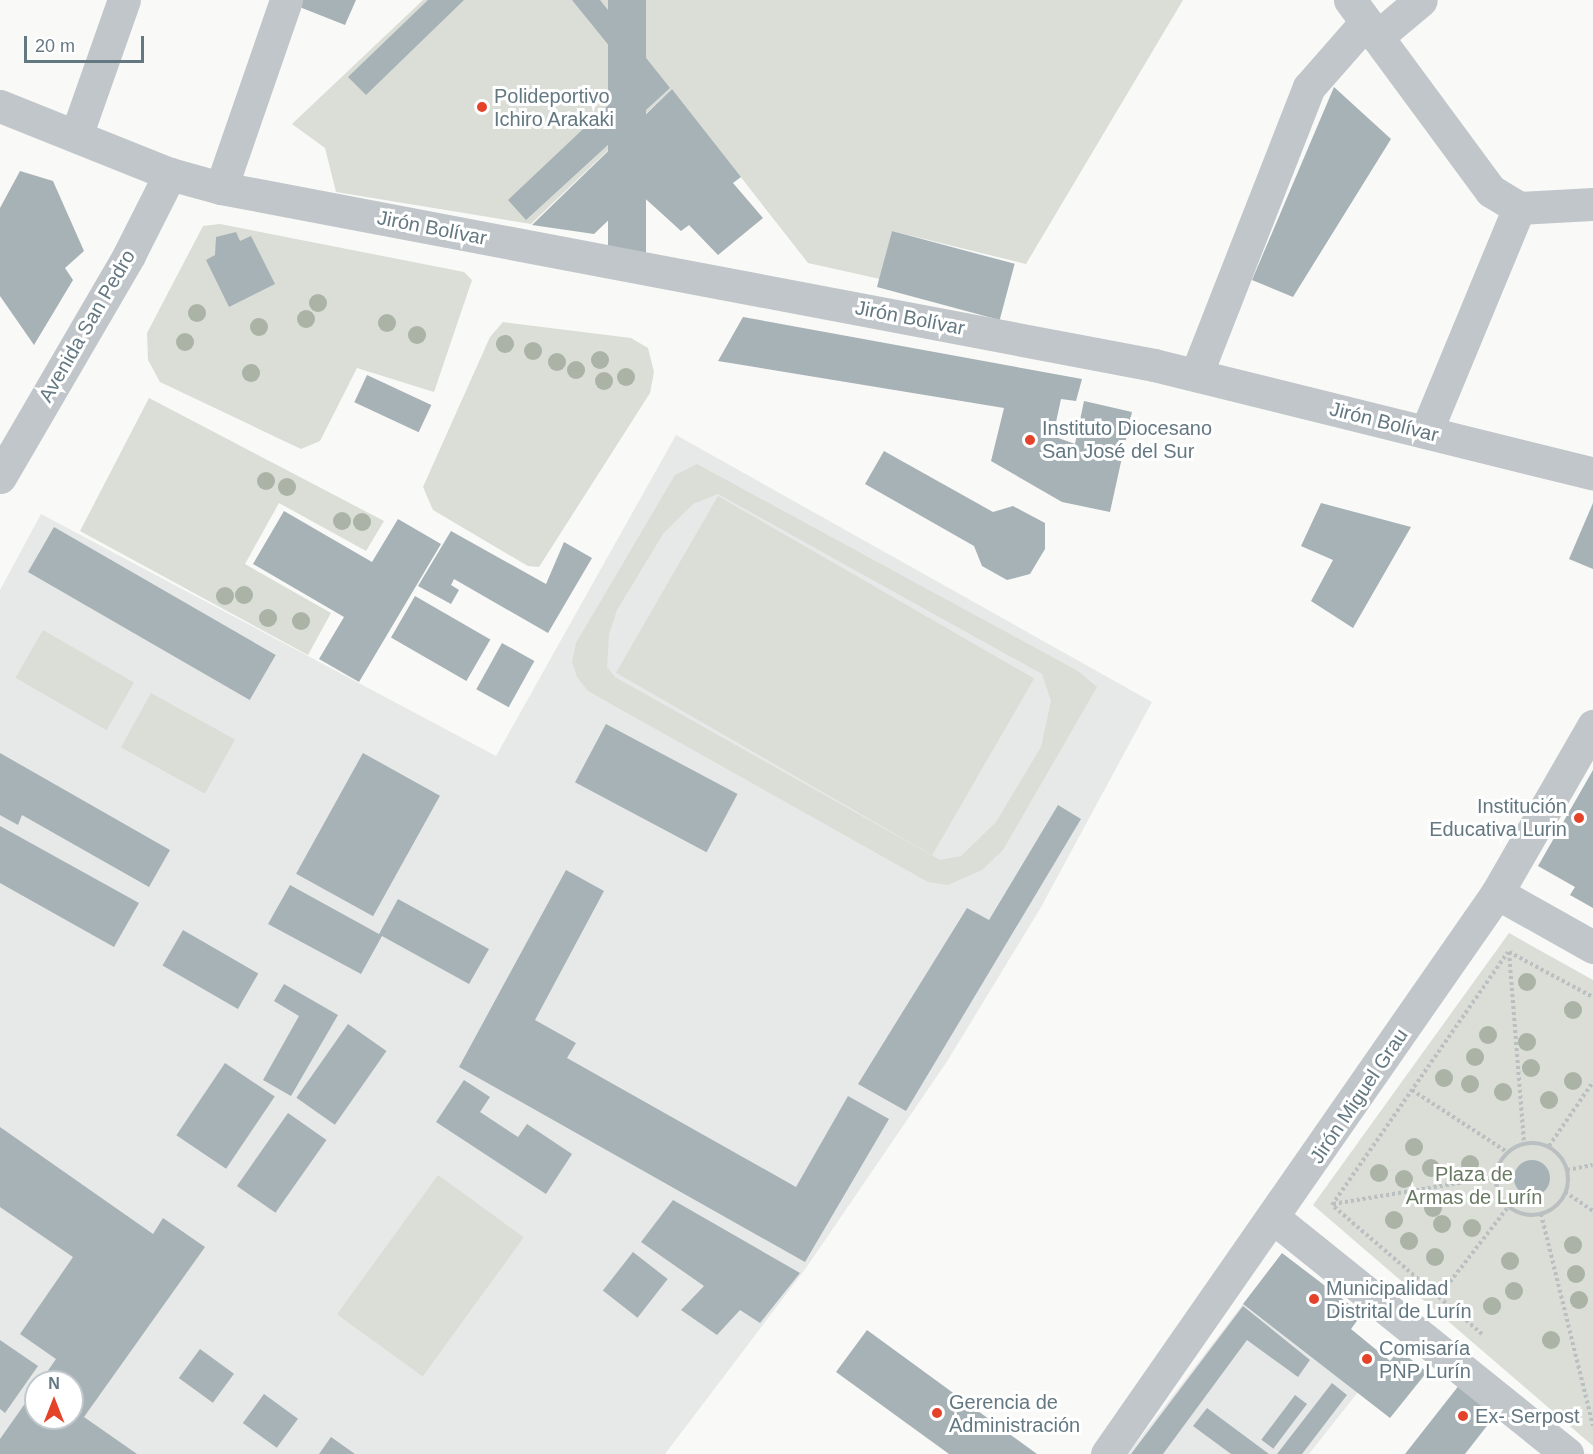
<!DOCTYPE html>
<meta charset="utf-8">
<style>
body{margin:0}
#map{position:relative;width:1593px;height:1454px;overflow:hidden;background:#f9f9f7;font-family:Arial,sans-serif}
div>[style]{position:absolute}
.built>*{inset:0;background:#e7e9e8}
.green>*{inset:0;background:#daded6;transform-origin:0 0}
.building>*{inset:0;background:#a7b2b6;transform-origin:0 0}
.round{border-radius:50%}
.path>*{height:4px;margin-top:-2px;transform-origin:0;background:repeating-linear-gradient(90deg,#babfc1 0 3px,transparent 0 6px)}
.path>.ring{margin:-2px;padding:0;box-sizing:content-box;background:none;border:4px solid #babfc1;border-radius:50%}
.minor>*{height:33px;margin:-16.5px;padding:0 16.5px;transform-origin:16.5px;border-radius:16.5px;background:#c0c6c9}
.trees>*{width:18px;height:18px;margin:-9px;border-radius:50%;background:#aab3a6}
.dots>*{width:16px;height:16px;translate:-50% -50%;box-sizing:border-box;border:3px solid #fff;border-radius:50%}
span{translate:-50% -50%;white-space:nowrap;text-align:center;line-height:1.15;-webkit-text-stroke:6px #fff;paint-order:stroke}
.poi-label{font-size:20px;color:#647882}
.left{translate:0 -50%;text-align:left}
.right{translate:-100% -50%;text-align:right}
.street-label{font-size:20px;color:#647882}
.park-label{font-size:20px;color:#697a63}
.north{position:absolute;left:24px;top:1370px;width:60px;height:60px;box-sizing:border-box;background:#fff;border:2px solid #c1c9cd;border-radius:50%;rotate:0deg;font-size:16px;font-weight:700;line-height:24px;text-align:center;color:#647882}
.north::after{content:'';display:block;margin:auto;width:21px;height:27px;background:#e5422a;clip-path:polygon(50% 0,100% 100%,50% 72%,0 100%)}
.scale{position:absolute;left:24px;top:36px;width:120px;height:27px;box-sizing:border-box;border:3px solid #647882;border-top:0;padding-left:8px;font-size:18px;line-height:21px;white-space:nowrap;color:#647882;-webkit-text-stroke:4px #fff;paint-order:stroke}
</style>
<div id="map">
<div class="built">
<div style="clip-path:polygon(evenodd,676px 435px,1152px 702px,1040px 909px,946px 1063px,806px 1268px,665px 1454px,0 1454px,0 590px,41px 514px,496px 756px,676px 435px,36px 1382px,72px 1382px,72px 1418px,36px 1418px,36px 1382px)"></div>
<div style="clip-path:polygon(1243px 1304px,1358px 1392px,1309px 1454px,1128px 1454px)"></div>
</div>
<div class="green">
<div style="clip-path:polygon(423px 0,1183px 0,1026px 264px,892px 231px,880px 279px,808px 263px,672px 89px,531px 224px,336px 192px,325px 148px,292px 124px)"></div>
<div style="clip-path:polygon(220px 224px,464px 272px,472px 280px,434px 392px,357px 368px,320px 441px,301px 449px,160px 382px,148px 360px,147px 333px,203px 226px)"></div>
<div style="clip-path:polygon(503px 322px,631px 338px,648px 348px,654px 372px,650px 393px,539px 567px,528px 566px,433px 510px,423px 487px,490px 337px)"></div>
<div style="clip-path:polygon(149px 398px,384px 521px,366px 551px,279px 503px,245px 564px,331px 613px,308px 655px,80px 531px)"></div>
<div style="clip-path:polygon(evenodd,697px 464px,1078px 671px,1097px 687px,1003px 850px,982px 870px,948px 885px,928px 882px,588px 691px,577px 677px,572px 662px,576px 643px,675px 475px,697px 464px,718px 494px,1042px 674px,1051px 701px,1041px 747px,996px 822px,961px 856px,940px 860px,615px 677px,607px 667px,609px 634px,617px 610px,663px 534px,693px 504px,718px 494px)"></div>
<div style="left:718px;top:496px;width:365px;height:204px;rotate:30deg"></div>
<div style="left:43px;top:630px;width:105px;height:55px;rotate:30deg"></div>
<div style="left:151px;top:693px;width:96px;height:62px;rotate:29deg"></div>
<div style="clip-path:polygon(1509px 933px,1593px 980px,1593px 1446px,1313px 1205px)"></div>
<div style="left:438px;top:1175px;width:106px;height:172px;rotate:36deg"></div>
</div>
<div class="building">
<div style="clip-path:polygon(299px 0,356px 0,345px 25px,297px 6px)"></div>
<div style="clip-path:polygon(428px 0,464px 0,366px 95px,348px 77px)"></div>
<div style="clip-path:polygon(572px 0,600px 0,670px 88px,526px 220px,508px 200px,636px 79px)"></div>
<div style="left:608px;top:0;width:38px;height:256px"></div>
<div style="clip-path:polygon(1334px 87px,1391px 139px,1293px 297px,1252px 280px)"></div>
<div style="clip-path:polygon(672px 89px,741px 177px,733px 183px,763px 218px,718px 255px,689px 225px,681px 231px,638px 192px,594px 234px,532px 225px)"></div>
<div style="clip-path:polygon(20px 171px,53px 181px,84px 251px,65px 268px,73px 280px,34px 345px,0 296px,0 208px)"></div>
<div style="left:892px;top:231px;width:127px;height:58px;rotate:15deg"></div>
<div style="clip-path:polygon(236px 232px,240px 241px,251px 236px,275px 284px,229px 307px,206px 260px,215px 255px,216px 237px)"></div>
<div style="clip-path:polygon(743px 317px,1082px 379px,1076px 401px,1061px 399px,1053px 436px,1075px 444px,1084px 401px,1132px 412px,1110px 512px,1062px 502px,991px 461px,1004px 408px,718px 361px)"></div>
<div style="left:367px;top:375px;width:71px;height:30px;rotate:25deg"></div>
<div style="clip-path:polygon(884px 451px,993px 512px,1013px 506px,1045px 523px,1045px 549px,1030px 574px,1007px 580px,982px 566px,974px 546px,865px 484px)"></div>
<div style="clip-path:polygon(1321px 503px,1411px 527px,1353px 628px,1311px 601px,1333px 560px,1301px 546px)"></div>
<div style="clip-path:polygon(1593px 503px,1593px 569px,1569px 559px)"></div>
<div style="clip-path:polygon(284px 511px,372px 562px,398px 519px,441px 544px,359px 682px,319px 659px,344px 617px,253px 564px)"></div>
<div style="left:54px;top:527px;width:256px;height:52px;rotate:30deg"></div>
<div style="clip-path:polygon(451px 531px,546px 584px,564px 542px,592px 558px,548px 633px,454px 579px,451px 585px,459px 590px,451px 604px,418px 586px)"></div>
<div style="left:415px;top:596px;width:87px;height:48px;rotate:30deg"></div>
<div style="left:502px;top:643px;width:37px;height:53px;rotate:29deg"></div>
<div style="left:606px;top:724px;width:149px;height:66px;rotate:28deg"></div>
<div style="clip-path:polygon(0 753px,170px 850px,149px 887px,22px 815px,18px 825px,0 815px)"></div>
<div style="left:363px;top:753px;width:88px;height:138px;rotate:29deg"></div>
<div style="clip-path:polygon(1593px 770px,1593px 908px,1570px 895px,1575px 887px,1538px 866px)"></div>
<div style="clip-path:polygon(1058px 805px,1081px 819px,906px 1111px,858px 1084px,967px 908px,989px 920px)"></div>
<div style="clip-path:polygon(0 826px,139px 903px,114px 947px,0 883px)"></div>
<div style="clip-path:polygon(566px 870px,604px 891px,535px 1020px,576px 1043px,567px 1058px,796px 1187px,848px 1096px,889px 1119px,805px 1262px,459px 1067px)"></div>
<div style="clip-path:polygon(290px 885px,379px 934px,398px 899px,489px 949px,469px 984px,382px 936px,361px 974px,268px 924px)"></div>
<div style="left:183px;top:930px;width:87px;height:41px;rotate:30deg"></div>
<div style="clip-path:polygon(284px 984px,338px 1015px,291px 1096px,263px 1080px,299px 1016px,274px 1001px)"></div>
<div style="left:348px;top:1024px;width:47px;height:90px;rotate:35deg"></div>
<div style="left:225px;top:1063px;width:60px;height:87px;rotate:34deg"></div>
<div style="clip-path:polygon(464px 1080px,490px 1097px,480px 1112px,518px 1137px,527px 1124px,572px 1154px,546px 1194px,436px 1122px)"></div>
<div style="left:288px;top:1113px;width:47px;height:89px;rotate:35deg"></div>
<div style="clip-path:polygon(0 1127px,153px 1234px,163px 1218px,205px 1247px,84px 1417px,137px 1454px,0 1454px,0 1439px,36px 1388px,36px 1418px,72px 1418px,72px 1382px,40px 1382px,56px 1359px,20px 1334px,73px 1257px,0 1207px)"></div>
<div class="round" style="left:1514px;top:1160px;width:36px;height:36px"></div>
<div style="clip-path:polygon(673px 1200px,800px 1273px,760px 1323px,740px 1310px,717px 1335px,681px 1310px,704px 1286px,641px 1242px)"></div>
<div style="left:633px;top:1252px;width:44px;height:49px;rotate:38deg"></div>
<div style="clip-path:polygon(1282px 1253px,1362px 1314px,1351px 1329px,1390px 1361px,1399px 1350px,1427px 1372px,1390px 1418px,1243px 1304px)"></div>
<div style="clip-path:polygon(1243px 1306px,1310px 1360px,1298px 1377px,1247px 1340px,1163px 1454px,1131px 1454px)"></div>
<div style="clip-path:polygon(867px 1330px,1037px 1454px,949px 1454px,836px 1372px)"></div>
<div style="clip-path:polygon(0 1340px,38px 1366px,5px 1413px,0 1409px)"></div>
<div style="left:200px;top:1349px;width:42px;height:36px;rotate:36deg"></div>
<div style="clip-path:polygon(1332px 1383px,1347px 1395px,1302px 1454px,1277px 1454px)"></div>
<div style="clip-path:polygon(1460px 1384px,1497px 1413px,1465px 1454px,1405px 1454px)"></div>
<div style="left:264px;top:1394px;width:42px;height:36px;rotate:36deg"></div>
<div style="left:1295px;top:1395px;width:15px;height:56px;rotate:37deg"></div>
<div style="clip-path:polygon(1207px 1408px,1269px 1454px,1231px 1454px,1193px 1426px)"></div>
<div style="clip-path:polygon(331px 1437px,355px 1454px,319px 1454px)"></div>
</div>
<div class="path">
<div style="left:1509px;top:952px;width:192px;rotate:85.5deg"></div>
<div style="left:1509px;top:952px;width:95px;rotate:28.2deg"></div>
<div style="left:1412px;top:1090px;width:113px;rotate:33.1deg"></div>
<div class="ring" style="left:1496px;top:1143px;width:68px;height:68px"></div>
<div style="left:1549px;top:1146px;width:78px;rotate:-55.5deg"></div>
<div style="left:1567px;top:1170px;width:26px;rotate:-11deg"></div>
<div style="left:1565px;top:1192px;width:34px;rotate:34deg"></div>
<div style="left:1333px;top:1204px;width:164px;rotate:-9.5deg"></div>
<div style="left:1541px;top:1214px;width:218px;rotate:76.2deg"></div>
<div style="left:1439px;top:1296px;width:113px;rotate:-52.2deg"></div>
<div style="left:1482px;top:1334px;width:198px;rotate:-139.3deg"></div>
<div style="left:1332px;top:1205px;width:308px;rotate:-55.2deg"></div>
</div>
<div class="minor">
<div style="left:1350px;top:0;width:237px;rotate:53.6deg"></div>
<div style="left:1491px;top:191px;width:33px;rotate:31deg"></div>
<div style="left:1519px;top:208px;width:74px;rotate:-3.1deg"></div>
<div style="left:1377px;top:37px;width:57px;rotate:-40.1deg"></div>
<div style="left:0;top:106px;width:183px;rotate:21.8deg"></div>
<div style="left:170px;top:174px;width:53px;rotate:15.4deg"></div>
<div style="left:221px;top:188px;width:950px;rotate:10.74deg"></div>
<div style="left:1154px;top:365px;width:452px;rotate:13.9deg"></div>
<div style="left:76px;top:136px;width:144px;rotate:-70.6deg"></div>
<div style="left:221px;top:188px;width:199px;rotate:-70.9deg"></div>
<div style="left:1196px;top:375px;width:309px;rotate:-68.6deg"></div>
<div style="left:1309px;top:87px;width:86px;rotate:-48.8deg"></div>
<div style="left:1426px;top:432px;width:243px;rotate:-67.5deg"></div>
<div style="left:0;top:477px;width:257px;rotate:-59.8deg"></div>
<div style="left:129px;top:255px;width:91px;rotate:-63.2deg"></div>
<div style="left:1497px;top:893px;width:110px;rotate:29.4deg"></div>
<div style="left:1275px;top:1219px;width:375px;rotate:38.8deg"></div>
<div style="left:1107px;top:1454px;width:683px;rotate:-55.19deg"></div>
<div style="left:1497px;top:893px;width:193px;rotate:-60.1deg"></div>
</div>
<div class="trees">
<div style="left:318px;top:303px"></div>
<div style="left:197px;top:313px"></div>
<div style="left:306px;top:319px"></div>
<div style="left:387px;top:323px"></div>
<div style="left:259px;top:327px"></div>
<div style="left:417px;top:335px"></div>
<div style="left:185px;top:342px"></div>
<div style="left:505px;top:344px"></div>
<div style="left:533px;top:351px"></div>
<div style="left:600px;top:360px"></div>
<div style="left:557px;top:362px"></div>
<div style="left:576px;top:370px"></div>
<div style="left:251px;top:373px"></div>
<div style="left:626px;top:377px"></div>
<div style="left:604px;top:381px"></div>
<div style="left:266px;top:481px"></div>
<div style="left:287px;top:487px"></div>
<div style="left:342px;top:521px"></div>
<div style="left:362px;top:522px"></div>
<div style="left:244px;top:595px"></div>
<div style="left:225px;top:596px"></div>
<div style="left:268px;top:618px"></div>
<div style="left:301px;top:621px"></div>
<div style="left:1527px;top:982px"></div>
<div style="left:1573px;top:1010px"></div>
<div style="left:1488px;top:1035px"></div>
<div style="left:1527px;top:1042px"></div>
<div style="left:1475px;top:1057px"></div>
<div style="left:1531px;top:1068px"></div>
<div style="left:1444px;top:1078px"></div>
<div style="left:1573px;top:1081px"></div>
<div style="left:1470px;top:1084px"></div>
<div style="left:1503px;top:1092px"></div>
<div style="left:1549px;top:1100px"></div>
<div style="left:1414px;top:1147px"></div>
<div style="left:1470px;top:1164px"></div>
<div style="left:1431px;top:1168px"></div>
<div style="left:1379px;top:1173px"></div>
<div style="left:1404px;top:1179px"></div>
<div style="left:1433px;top:1208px"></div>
<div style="left:1394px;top:1220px"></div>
<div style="left:1442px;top:1224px"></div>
<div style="left:1472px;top:1228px"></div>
<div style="left:1409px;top:1241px"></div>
<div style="left:1573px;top:1245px"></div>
<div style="left:1435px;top:1257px"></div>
<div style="left:1510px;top:1261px"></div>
<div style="left:1576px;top:1274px"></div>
<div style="left:1514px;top:1291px"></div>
<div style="left:1579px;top:1300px"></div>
<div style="left:1492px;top:1306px"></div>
<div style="left:1551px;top:1340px"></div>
</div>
<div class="dots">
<div style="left:482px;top:107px;background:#e5422a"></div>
<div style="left:1030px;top:440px;background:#e5422a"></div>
<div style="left:1579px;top:818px;background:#e5422a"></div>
<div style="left:1314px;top:1299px;background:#e5422a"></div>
<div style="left:1367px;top:1359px;background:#e5422a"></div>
<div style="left:937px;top:1413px;background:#e5422a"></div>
<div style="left:1463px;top:1416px;background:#e5422a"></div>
</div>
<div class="poi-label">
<span class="left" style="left:494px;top:108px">Polideportivo<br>Ichiro Arakaki</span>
<span class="left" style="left:1042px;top:440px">Instituto Diocesano<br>San José del Sur</span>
<span class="right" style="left:1567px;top:818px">Institución<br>Educativa Lurin</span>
<span class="left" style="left:1326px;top:1300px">Municipalidad<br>Distrital de Lurín</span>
<span class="left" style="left:1379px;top:1360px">Comisaría<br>PNP Lurín</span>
<span class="left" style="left:949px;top:1414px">Gerencia de<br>Administración</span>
<span class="left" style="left:1475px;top:1416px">Ex- Serpost</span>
</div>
<div class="street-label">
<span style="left:432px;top:228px;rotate:11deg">Jirón Bolívar</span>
<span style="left:910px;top:318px;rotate:11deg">Jirón Bolívar</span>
<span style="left:87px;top:326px;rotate:-60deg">Avenida San Pedro</span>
<span style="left:1384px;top:422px;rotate:14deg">Jirón Bolívar</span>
<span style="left:1359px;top:1096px;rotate:-56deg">Jirón Miguel Grau</span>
</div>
<div class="park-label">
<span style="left:1474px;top:1186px">Plaza de<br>Armas de Lurín</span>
</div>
<div class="north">N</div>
<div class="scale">20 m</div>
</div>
